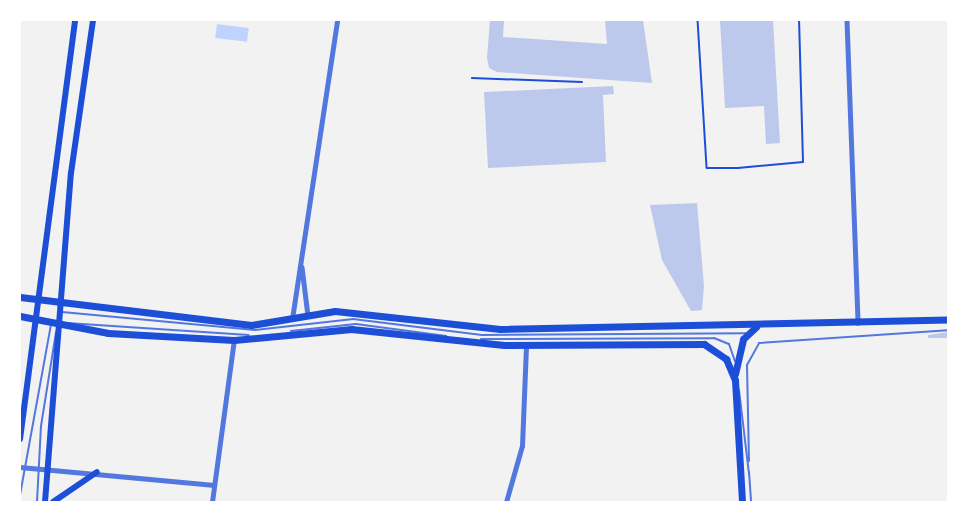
<!DOCTYPE html>
<style>
body{margin:0}
#map{position:relative;width:968px;height:522px;overflow:hidden;background:#f2f2f2;font-family:"Public Sans",sans-serif}
div>[style]{position:absolute}
.water>*{inset:0;background:#bfd3fe;transform-origin:0 0}
.building>*{inset:0;background:#bdc9ec}
.path>*{height:1.5px;margin:-0.75px;padding:0 0.75px;transform-origin:0.75px;border-radius:0.75px;background:#1d4ed8}
.service>*{height:2px;margin:-1px;padding:0 1px;transform-origin:1px;border-radius:1px;background:#5277de}
.minor>*{height:4.5px;margin:-2.25px;padding:0 2.25px;transform-origin:2.25px;border-radius:2.25px;background:#5277de}
.secondary>*{height:6px;margin:-3px;padding:0 3px;transform-origin:3px;border-radius:3px;background:#1d4ed8}
.primary>*{height:7px;margin:-3.5px;padding:0 3.5px;transform-origin:3.5px;border-radius:3.5px;background:#1d4ed8}
span{translate:-50% -50%;white-space:nowrap;text-align:center;line-height:1.15;-webkit-text-stroke:5px #fff;paint-order:stroke}
.frame{position:absolute;inset:0;border:21px solid #fff;pointer-events:none}
</style>
<div id="map">
<div class="water">
<div style="left:217px;top:24px;width:32px;height:14px;rotate:7deg"></div>
</div>
<div class="building">
<div style="clip-path:polygon(490px 20px,504px 20px,503px 37px,607px 44px,605px 20px,643px 20px,652px 83px,497px 72px,489px 68px,487px 58px)"></div>
<div style="clip-path:polygon(720px 20px,773px 20px,780px 143px,766px 144px,764px 106px,725px 108px)"></div>
<div style="clip-path:polygon(613px 86px,614px 94px,603px 95px,606px 162px,488px 168px,484px 92px)"></div>
<div style="clip-path:polygon(697px 203px,704px 286px,702px 310px,691px 311px,662px 260px,650px 205px)"></div>
<div style="clip-path:polygon(948px 332px,948px 338px,928px 338px,928px 335px)"></div>
</div>
<div class="path">
<div style="left:698px;top:20px;width:148px;rotate:86.5deg"></div>
<div style="left:707px;top:168px;width:31px"></div>
<div style="left:738px;top:168px;width:65px;rotate:-5.3deg"></div>
<div style="left:803px;top:162px;width:142px;rotate:-91.6deg"></div>
<div style="left:472px;top:78px;width:110px;rotate:2.1deg"></div>
</div>
<div class="service">
<div style="left:62px;top:312px;width:194px;rotate:5.3deg"></div>
<div style="left:255px;top:330px;width:99px;rotate:-6.4deg"></div>
<div style="left:353px;top:319px;width:130px;rotate:7.1deg"></div>
<div style="left:482px;top:335px;width:265px;rotate:-0.4deg"></div>
<div style="left:67px;top:323px;width:182px;rotate:3.8deg"></div>
<div style="left:291px;top:331px;width:65px;rotate:-6.1deg"></div>
<div style="left:356px;top:324px;width:91px;rotate:7.6deg"></div>
<div style="left:481px;top:339px;width:233px;rotate:-0.2deg"></div>
<div style="left:714px;top:338px;width:16px;rotate:22deg"></div>
<div style="left:729px;top:344px;width:18px;rotate:71deg"></div>
<div style="left:739px;top:390px;width:85px;rotate:83.2deg"></div>
<div style="left:749px;top:461px;width:96px;rotate:-91.2deg"></div>
<div style="left:747px;top:365px;width:25px;rotate:-61deg"></div>
<div style="left:759px;top:343px;width:189px;rotate:-3.9deg"></div>
<div style="left:749px;top:472px;width:30px;rotate:86deg"></div>
<div style="left:20px;top:495px;width:174px;rotate:-79.7deg"></div>
<div style="left:37px;top:502px;width:76px;rotate:-87deg"></div>
<div style="left:41px;top:426px;width:95px;rotate:-80.9deg"></div>
</div>
<div class="minor">
<div style="left:847px;top:20px;width:303px;rotate:87.9deg"></div>
<div style="left:302px;top:267px;width:49px;rotate:83deg"></div>
<div style="left:292px;top:319px;width:302px;rotate:-81.4deg"></div>
<div style="left:20px;top:467px;width:195px;rotate:5.3deg"></div>
<div style="left:212px;top:502px;width:163px;rotate:-82.3deg"></div>
<div style="left:506px;top:502px;width:58px;rotate:-74.1deg"></div>
<div style="left:522px;top:446px;width:101px;rotate:-87.7deg"></div>
</div>
<div class="secondary">
<div style="left:20px;top:439px;width:423px;rotate:-82.5deg"></div>
<div style="left:45px;top:502px;width:330px;rotate:-85.5deg"></div>
<div style="left:71px;top:173px;width:155px;rotate:-81.8deg"></div>
<div style="left:53px;top:502px;width:53px;rotate:-34.3deg"></div>
</div>
<div class="primary">
<div style="left:20px;top:297px;width:233px;rotate:6.9deg"></div>
<div style="left:251px;top:325px;width:85px;rotate:-9.5deg"></div>
<div style="left:335px;top:311px;width:166px;rotate:6.2deg"></div>
<div style="left:500px;top:329px;width:448px;rotate:-1.2deg"></div>
<div style="left:20px;top:316px;width:90px;rotate:10.9deg"></div>
<div style="left:108px;top:333px;width:126px;rotate:3.2deg"></div>
<div style="left:234px;top:340px;width:118px;rotate:-5.4deg"></div>
<div style="left:351px;top:329px;width:154px;rotate:6deg"></div>
<div style="left:504px;top:345px;width:200px;rotate:-0.3deg"></div>
<div style="left:704px;top:344px;width:27px;rotate:34deg"></div>
<div style="left:726px;top:359px;width:23px;rotate:67deg"></div>
<div style="left:735px;top:380px;width:122px;rotate:86.7deg"></div>
<div style="left:735px;top:374px;width:36px;rotate:-77deg"></div>
<div style="left:743px;top:339px;width:18px;rotate:-43deg"></div>
</div>
<div class="frame"></div>
</div>
